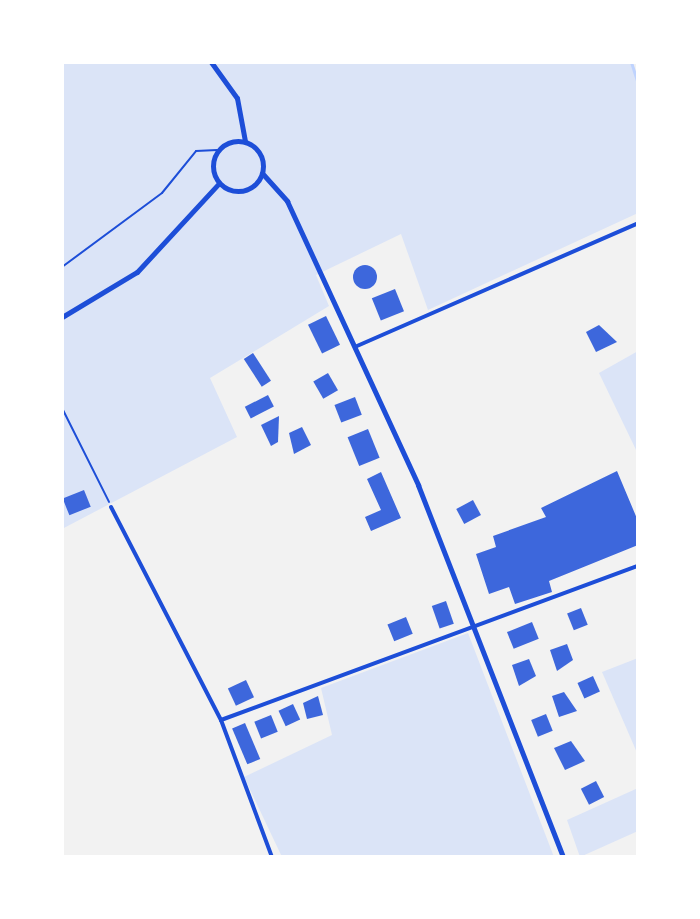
<!DOCTYPE html>
<style>
body{margin:0}
#map{position:relative;width:700px;height:919px;overflow:hidden;background:#f2f2f2;font-family:Manrope,sans-serif}
div>[style]{position:absolute}
.green>*{inset:0;background:#dbe4f7}
.stream>*{height:3px;margin:-1.5px;padding:0 1.5px;transform-origin:1.5px;border-radius:1.5px;background:#bfd3fe}
.building>*{inset:0;background:#3d67dc;transform-origin:0 0}
.round{border-radius:50%}
.path>*{height:2px;margin:-1px;padding:0 1px;transform-origin:1px;border-radius:1px;background:#1d4ed8}
.minor>*{height:4px;margin:-2px;padding:0 2px;transform-origin:2px;border-radius:2px;background:#1d4ed8}
.tertiary>*{height:5px;margin:-2.5px;padding:0 2.5px;transform-origin:2.5px;border-radius:2.5px;background:#1d4ed8}
.tertiary>.ring{margin:-2.5px;padding:0;box-sizing:content-box;background:none;border:5px solid #1d4ed8;border-radius:50%}
span{translate:-50% -50%;white-space:nowrap;text-align:center;line-height:1.15;-webkit-text-stroke:8px #fff;paint-order:stroke}
.frame{position:absolute;inset:0;border:64px solid #fff;pointer-events:none}
</style>
<div id="map">
<div class="green">
<div style="clip-path:polygon(62px 62px,631px 62px,638px 77px,638px 213px,428px 310px,401px 234px,316px 275px,329px 306px,210px 378px,237px 437px,62px 529px)"></div>
<div style="clip-path:polygon(638px 351px,638px 454px,599px 373px)"></div>
<div style="clip-path:polygon(468px 633px,554px 857px,282px 857px,244px 777px,332px 735px,321px 688px)"></div>
<div style="clip-path:polygon(638px 658px,638px 755px,602px 672px)"></div>
<div style="clip-path:polygon(638px 788px,638px 831px,580px 857px,567px 820px)"></div>
</div>
<div class="stream">
<div style="left:631px;top:62px;width:22px;rotate:72deg"></div>
</div>
<div class="building">
<div class="round" style="left:353px;top:265px;width:24px;height:24px"></div>
<div style="left:395px;top:289px;width:24px;height:25px;rotate:68deg"></div>
<div style="left:326px;top:316px;width:32px;height:20px;rotate:64deg"></div>
<div style="clip-path:polygon(599px 325px,617px 342px,596px 352px,586px 332px)"></div>
<div style="left:253px;top:353px;width:33px;height:11px;rotate:57deg"></div>
<div style="left:328px;top:373px;width:20px;height:17px;rotate:60deg"></div>
<div style="left:268px;top:395px;width:13px;height:26px;rotate:63deg"></div>
<div style="left:355px;top:397px;width:19px;height:22px;rotate:69deg"></div>
<div style="clip-path:polygon(279px 416px,278px 442px,271px 446px,261px 425px)"></div>
<div style="clip-path:polygon(302px 427px,311px 445px,294px 454px,289px 433px)"></div>
<div style="left:368px;top:429px;width:31px;height:22px;rotate:68deg"></div>
<div style="clip-path:polygon(617px 471px,638px 521px,638px 545px,549px 581px,552px 592px,515px 604px,509px 587px,489px 594px,476px 554px,496px 547px,493px 536px,546px 517px,541px 508px)"></div>
<div style="clip-path:polygon(381px 472px,401px 518px,371px 531px,365px 517px,381px 510px,367px 479px)"></div>
<div style="left:84px;top:490px;width:18px;height:23px;rotate:68deg"></div>
<div style="left:473px;top:500px;width:17px;height:19px;rotate:62deg"></div>
<div style="left:446px;top:601px;width:24px;height:15px;rotate:71deg"></div>
<div style="left:581px;top:608px;width:18px;height:15px;rotate:68deg"></div>
<div style="left:406px;top:617px;width:18px;height:20px;rotate:68deg"></div>
<div style="left:532px;top:622px;width:18px;height:27px;rotate:68deg"></div>
<div style="clip-path:polygon(567px 644px,573px 660px,557px 671px,550px 650px)"></div>
<div style="clip-path:polygon(529px 659px,536px 676px,519px 686px,512px 665px)"></div>
<div style="left:593px;top:676px;width:17px;height:17px;rotate:66deg"></div>
<div style="left:246px;top:680px;width:19px;height:20px;rotate:65deg"></div>
<div style="clip-path:polygon(564px 692px,577px 711px,559px 717px,552px 696px)"></div>
<div style="clip-path:polygon(318px 696px,323px 715px,307px 719px,303px 703px)"></div>
<div style="left:293px;top:704px;width:17px;height:16px;rotate:65deg"></div>
<div style="left:546px;top:714px;width:18px;height:16px;rotate:68deg"></div>
<div style="left:271px;top:715px;width:18px;height:18px;rotate:68deg"></div>
<div style="left:245px;top:723px;width:39px;height:14px;rotate:67deg"></div>
<div style="clip-path:polygon(571px 741px,585px 761px,565px 770px,554px 748px)"></div>
<div style="left:596px;top:781px;width:18px;height:17px;rotate:63deg"></div>
</div>
<div class="path">
<div style="left:62px;top:267px;width:124px;rotate:-36.5deg"></div>
<div style="left:162px;top:193px;width:54px;rotate:-51deg"></div>
<div style="left:196px;top:151px;width:21px;rotate:-3deg"></div>
<div style="left:62px;top:408px;width:105px;rotate:63.4deg"></div>
</div>
<div class="minor">
<div style="left:357px;top:346px;width:307px;rotate:-23.6deg"></div>
<div style="left:111px;top:507px;width:240px;rotate:62.7deg"></div>
<div style="left:221px;top:720px;width:146px;rotate:69.6deg"></div>
<div style="left:221px;top:720px;width:445px;rotate:-20.3deg"></div>
</div>
<div class="tertiary">
<div style="left:211px;top:62px;width:44px;rotate:54.2deg"></div>
<div style="left:237px;top:98px;width:44px;rotate:79.5deg"></div>
<div class="ring" style="left:213px;top:141px;width:45px;height:45px"></div>
<div style="left:262px;top:173px;width:38px;rotate:48deg"></div>
<div style="left:287px;top:201px;width:313px;rotate:65.2deg"></div>
<div style="left:418px;top:485px;width:399px;rotate:68.7deg"></div>
<div style="left:62px;top:317px;width:87px;rotate:-31deg"></div>
<div style="left:137px;top:272px;width:121px;rotate:-47.3deg"></div>
</div>
<div class="frame"></div>
</div>
